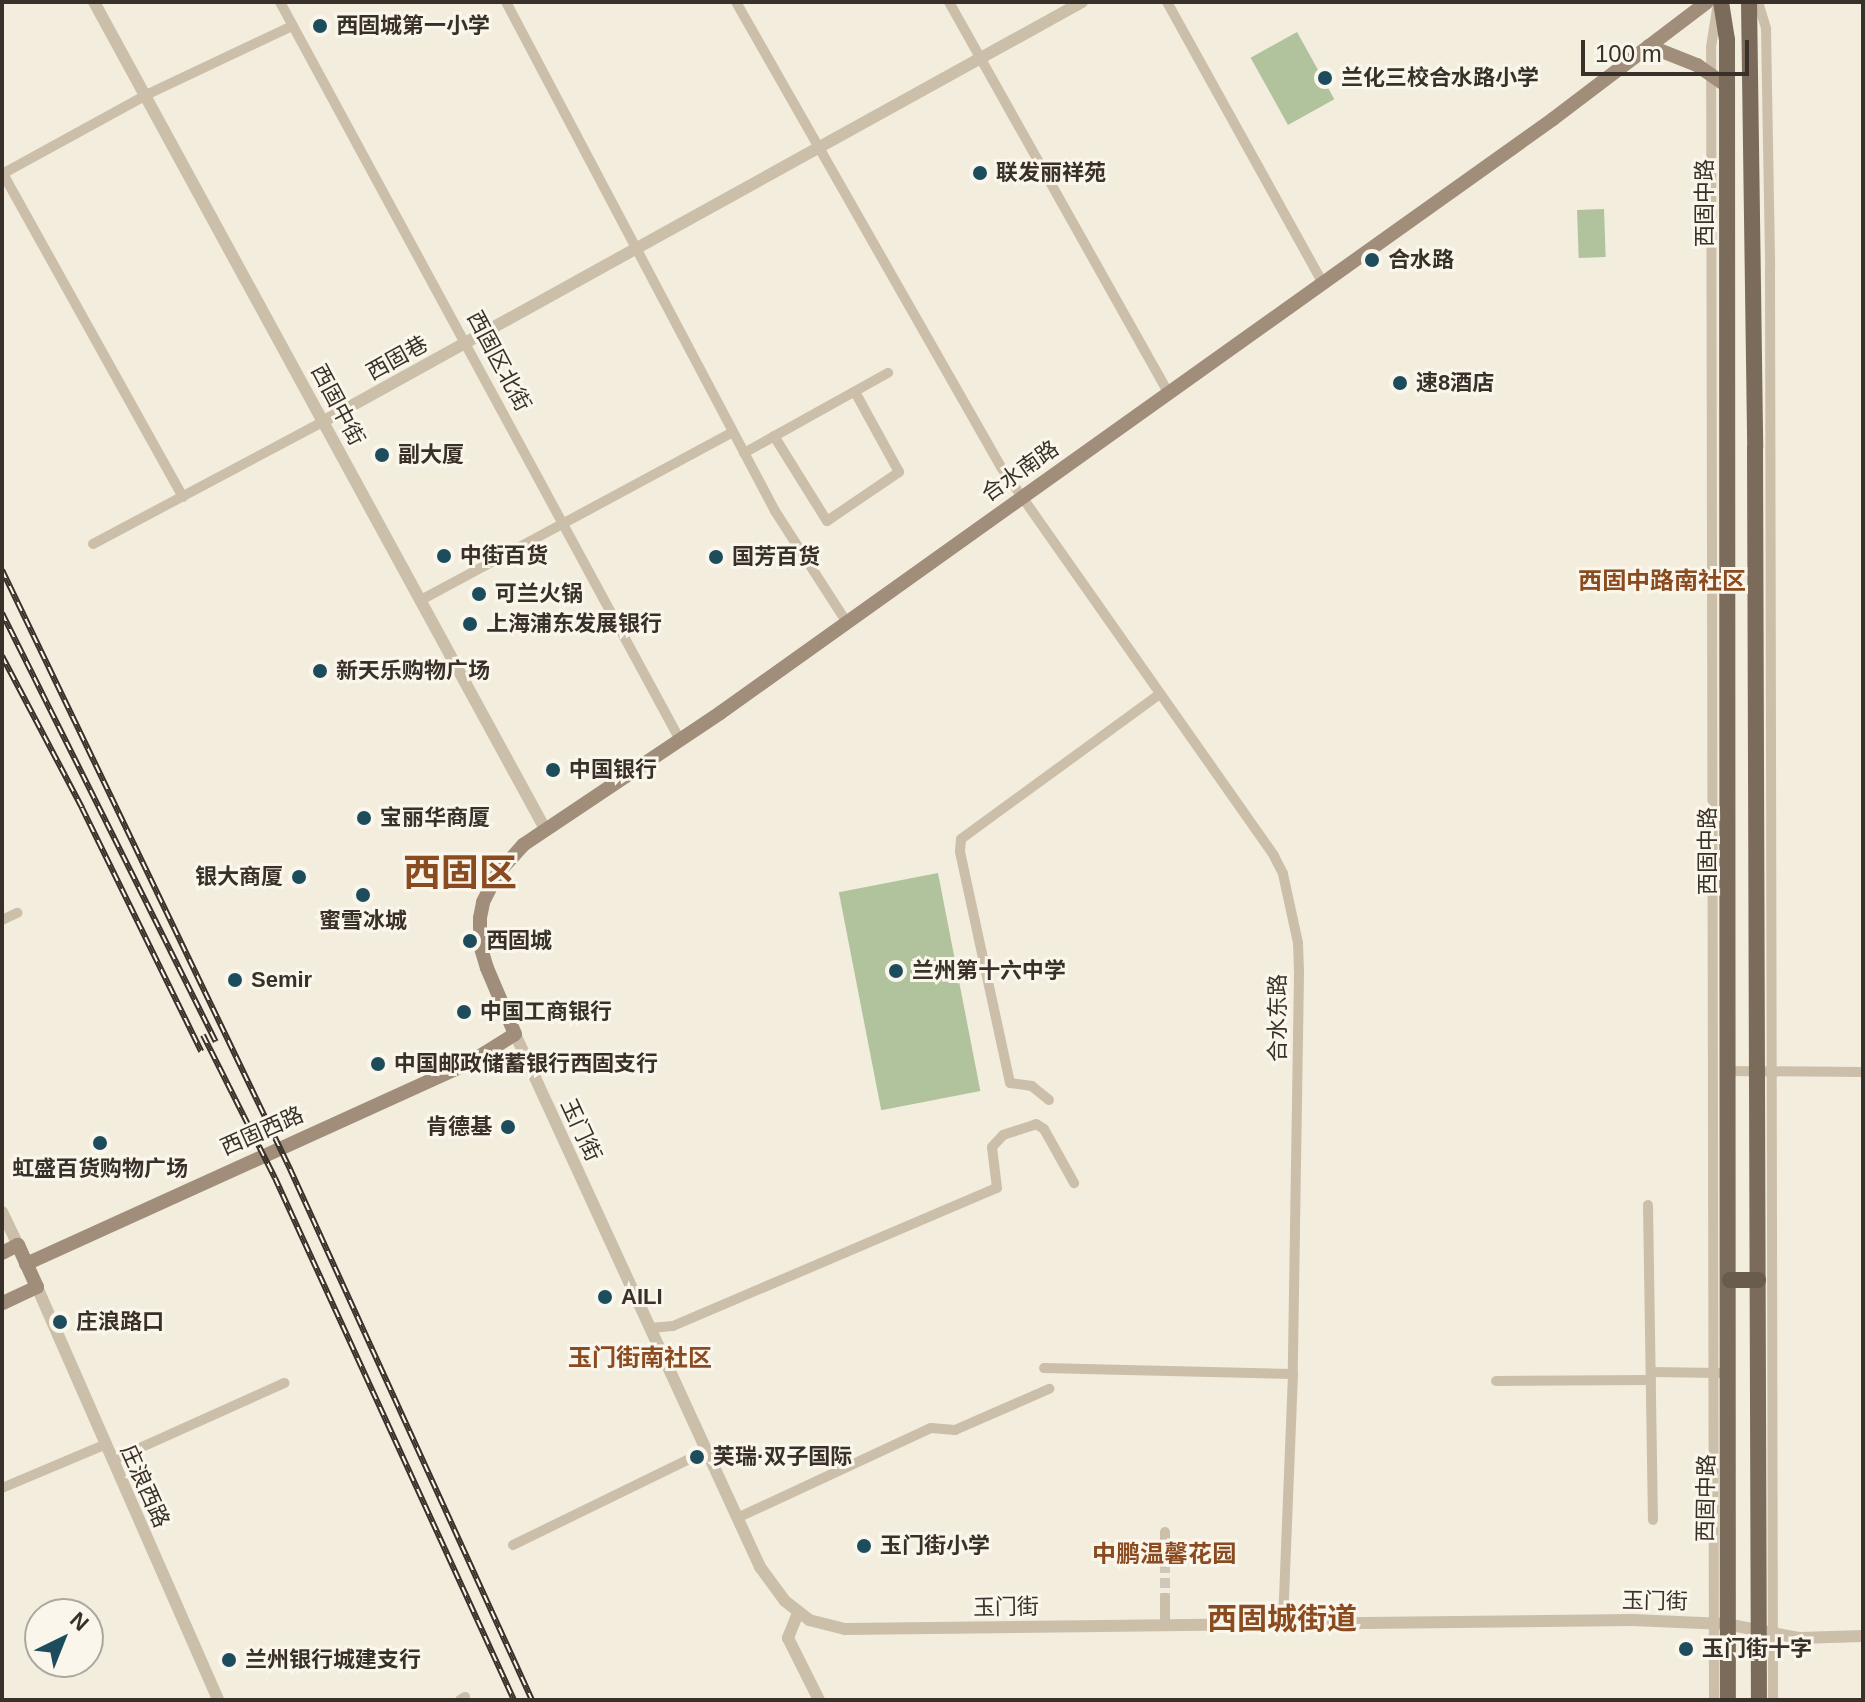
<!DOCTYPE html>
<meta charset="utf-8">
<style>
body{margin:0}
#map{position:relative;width:1865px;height:1702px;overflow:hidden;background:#f3edde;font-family:Arial,"Noto Sans SC",sans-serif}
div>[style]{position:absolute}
.green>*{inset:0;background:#b0c39d;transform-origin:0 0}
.minor-tunnel>*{height:10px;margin-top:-5px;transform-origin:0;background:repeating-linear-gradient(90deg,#cec7ba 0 10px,transparent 0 15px)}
.minor>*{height:10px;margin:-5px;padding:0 5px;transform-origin:5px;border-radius:5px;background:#ccbfa9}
.tertiary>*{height:12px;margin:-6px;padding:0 6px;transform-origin:6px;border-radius:6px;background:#ccbfa9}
.secondary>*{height:14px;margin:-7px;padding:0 7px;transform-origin:7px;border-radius:7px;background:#a08e7a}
.primary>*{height:16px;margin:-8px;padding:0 8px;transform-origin:8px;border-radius:8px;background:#7b6b5a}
.trunk>*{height:16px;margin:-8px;padding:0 8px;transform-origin:8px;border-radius:8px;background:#6a5c4d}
.rail>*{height:6px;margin-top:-3px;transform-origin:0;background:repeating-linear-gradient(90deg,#faf6eb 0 9px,#393129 0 18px);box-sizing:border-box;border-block:2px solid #393129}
.dots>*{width:22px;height:22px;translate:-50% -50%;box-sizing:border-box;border:4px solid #faf6eb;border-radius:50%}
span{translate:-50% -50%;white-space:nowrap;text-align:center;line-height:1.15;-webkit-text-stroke:6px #faf6eb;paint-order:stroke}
.poi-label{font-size:22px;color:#393129;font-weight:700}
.left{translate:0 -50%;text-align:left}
.right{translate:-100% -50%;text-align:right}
.street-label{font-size:22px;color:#393129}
.neighbourhood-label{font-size:24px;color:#8a4b20;font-weight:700}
.district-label{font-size:30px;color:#8a4b20;font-weight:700}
.town-label{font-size:38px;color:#8a4b20;font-weight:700}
.frame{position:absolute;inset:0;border:4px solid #393129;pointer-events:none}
.north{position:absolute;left:24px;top:1598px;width:80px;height:80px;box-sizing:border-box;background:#faf6eb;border:2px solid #ada79d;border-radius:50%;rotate:43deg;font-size:22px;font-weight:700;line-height:32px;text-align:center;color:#393129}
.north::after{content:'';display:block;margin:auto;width:28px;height:36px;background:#1d4d5c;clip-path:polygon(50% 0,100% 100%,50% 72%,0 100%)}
.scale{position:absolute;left:1581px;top:40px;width:168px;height:36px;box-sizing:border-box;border:4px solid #393129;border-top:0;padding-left:10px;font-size:24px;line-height:28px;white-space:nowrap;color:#393129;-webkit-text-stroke:6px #faf6eb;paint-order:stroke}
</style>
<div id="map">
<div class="green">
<div style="left:1297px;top:32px;width:77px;height:53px;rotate:61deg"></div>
<div style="left:1604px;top:209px;width:48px;height:27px;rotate:88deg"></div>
<div style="left:938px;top:873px;width:222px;height:101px;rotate:79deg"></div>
</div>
<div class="minor-tunnel">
<div style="left:1165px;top:1563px;width:35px;rotate:90deg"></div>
</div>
<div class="minor">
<div style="left:280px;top:2px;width:839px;rotate:61.54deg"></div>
<div style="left:506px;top:2px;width:576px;rotate:62.14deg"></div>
<div style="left:775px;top:511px;width:131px;rotate:57.2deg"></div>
<div style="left:736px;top:2px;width:535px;rotate:60.32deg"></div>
<div style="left:1001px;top:467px;width:475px;rotate:54.9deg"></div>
<div style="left:1274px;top:856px;width:20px;rotate:63deg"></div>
<div style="left:1283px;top:874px;width:71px;rotate:77.7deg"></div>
<div style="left:1298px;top:943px;width:31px;rotate:88deg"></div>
<div style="left:1299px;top:974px;width:400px;rotate:90.9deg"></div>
<div style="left:1293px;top:1374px;width:250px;rotate:92.3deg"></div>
<div style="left:949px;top:2px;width:447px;rotate:60.7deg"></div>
<div style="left:1167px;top:2px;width:321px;rotate:61deg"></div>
<div style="left:1758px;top:2px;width:28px;rotate:73deg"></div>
<div style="left:1766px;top:29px;width:239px;rotate:89deg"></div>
<div style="left:1770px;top:268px;width:1432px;rotate:89.88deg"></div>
<div style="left:2px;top:172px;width:372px;rotate:60.9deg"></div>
<div style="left:2px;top:174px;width:164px;rotate:-28.7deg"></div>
<div style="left:146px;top:95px;width:161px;rotate:-25.3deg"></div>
<div style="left:774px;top:436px;width:100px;rotate:58.1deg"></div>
<div style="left:827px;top:521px;width:87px;rotate:-34.2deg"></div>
<div style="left:899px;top:472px;width:91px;rotate:-118.8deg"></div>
<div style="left:744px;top:453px;width:165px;rotate:-29.1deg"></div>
<div style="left:93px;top:544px;width:262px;rotate:-28deg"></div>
<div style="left:421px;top:600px;width:354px;rotate:-28.3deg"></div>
<div style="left:2px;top:920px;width:17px;rotate:-25deg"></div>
<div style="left:1725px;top:1071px;width:138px;rotate:0.4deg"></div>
<div style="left:1049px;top:1100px;width:22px;rotate:-141deg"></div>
<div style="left:1032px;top:1086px;width:22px;rotate:-172deg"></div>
<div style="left:1010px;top:1083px;width:237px;rotate:-102.2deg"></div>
<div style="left:960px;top:851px;width:12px;rotate:-85deg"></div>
<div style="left:961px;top:839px;width:246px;rotate:-36.1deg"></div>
<div style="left:1648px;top:1205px;width:315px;rotate:89.1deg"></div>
<div style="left:650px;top:1328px;width:23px;rotate:-5deg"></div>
<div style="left:673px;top:1326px;width:352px;rotate:-23.1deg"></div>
<div style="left:997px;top:1188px;width:41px;rotate:-97deg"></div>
<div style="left:992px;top:1147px;width:16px;rotate:-47deg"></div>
<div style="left:1003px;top:1135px;width:35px;rotate:-18deg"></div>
<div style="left:1036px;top:1124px;width:9px;rotate:32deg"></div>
<div style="left:1044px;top:1129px;width:62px;rotate:60.9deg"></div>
<div style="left:1044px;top:1368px;width:249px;rotate:1.4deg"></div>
<div style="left:1651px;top:1372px;width:69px;rotate:0.8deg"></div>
<div style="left:1496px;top:1381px;width:155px;rotate:-0.4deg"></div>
<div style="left:113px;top:1460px;width:188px;rotate:-24.2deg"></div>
<div style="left:2px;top:1488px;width:113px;rotate:-22.9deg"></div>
<div style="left:737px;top:1518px;width:214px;rotate:-24.9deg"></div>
<div style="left:931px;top:1428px;width:24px;rotate:5deg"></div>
<div style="left:955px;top:1430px;width:103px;rotate:-23.6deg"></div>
<div style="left:1165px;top:1532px;width:31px;rotate:90deg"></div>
<div style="left:513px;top:1545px;width:215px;rotate:-26deg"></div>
<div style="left:1165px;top:1598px;width:27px;rotate:90deg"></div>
<div style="left:460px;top:1700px;width:6px;rotate:-31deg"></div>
<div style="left:1714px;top:1700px;width:1653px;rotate:-90.1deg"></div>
<div style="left:1711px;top:47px;width:39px;rotate:-81deg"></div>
</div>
<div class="tertiary">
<div style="left:94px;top:2px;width:942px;rotate:61.39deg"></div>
<div style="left:324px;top:421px;width:866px;rotate:-28.93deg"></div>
<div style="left:515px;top:1034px;width:587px;rotate:65.31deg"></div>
<div style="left:760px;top:1567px;width:42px;rotate:53.7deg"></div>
<div style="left:785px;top:1601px;width:31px;rotate:38deg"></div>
<div style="left:809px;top:1620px;width:37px;rotate:14deg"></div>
<div style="left:845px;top:1629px;width:787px;rotate:-0.66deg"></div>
<div style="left:1632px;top:1620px;width:94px;rotate:2.4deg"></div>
<div style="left:1726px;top:1624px;width:74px;rotate:10.9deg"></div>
<div style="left:1799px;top:1638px;width:64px;rotate:-1.8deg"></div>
<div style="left:2px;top:1212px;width:37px;rotate:64deg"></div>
<div style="left:37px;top:1287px;width:451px;rotate:66.3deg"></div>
<div style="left:798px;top:1613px;width:27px;rotate:112deg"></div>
<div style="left:788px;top:1638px;width:69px;rotate:63.4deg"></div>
</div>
<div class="secondary">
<div style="left:1649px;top:46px;width:52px;rotate:21.6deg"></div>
<div style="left:1697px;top:65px;width:37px;rotate:35deg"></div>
<div style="left:2px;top:1253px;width:18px;rotate:-27deg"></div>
<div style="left:18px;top:1245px;width:46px;rotate:65.7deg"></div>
<div style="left:37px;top:1287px;width:38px;rotate:155deg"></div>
<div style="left:26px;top:1264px;width:486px;rotate:-24.4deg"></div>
<div style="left:469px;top:1063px;width:54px;rotate:-32.2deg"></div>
<div style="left:515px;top:1034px;width:72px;rotate:-113deg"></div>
<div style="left:487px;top:968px;width:24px;rotate:-107deg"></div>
<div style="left:480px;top:945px;width:27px;rotate:-90deg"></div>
<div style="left:480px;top:918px;width:16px;rotate:-79deg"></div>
<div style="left:483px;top:902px;width:33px;rotate:-63deg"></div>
<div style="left:498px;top:873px;width:38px;rotate:-48deg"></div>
<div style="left:523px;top:845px;width:237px;rotate:-33.8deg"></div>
<div style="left:720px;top:713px;width:1023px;rotate:-35.49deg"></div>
<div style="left:1553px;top:119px;width:193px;rotate:-37.2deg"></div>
</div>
<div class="primary">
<div style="left:1721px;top:2px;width:38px;rotate:81deg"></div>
<div style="left:1727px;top:40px;width:1660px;rotate:89.97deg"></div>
<div style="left:1749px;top:2px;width:446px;rotate:89.2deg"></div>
<div style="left:1755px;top:448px;width:1252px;rotate:89.82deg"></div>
</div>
<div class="trunk">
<div style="left:1730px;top:1280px;width:28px"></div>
</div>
<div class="rail">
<div style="left:2px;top:570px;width:665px;rotate:64.32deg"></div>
<div style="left:290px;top:1169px;width:584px;rotate:65.5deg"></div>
<div style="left:2px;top:613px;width:479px;rotate:63.5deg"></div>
<div style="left:2px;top:656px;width:172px;rotate:62.2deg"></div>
<div style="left:82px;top:808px;width:271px;rotate:63.9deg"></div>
<div style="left:203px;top:1035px;width:160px;rotate:63.3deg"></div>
<div style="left:275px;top:1178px;width:574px;rotate:65.4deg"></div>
</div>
<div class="dots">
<div style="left:320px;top:26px;background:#1d4d5c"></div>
<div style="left:1325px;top:78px;background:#1d4d5c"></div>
<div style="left:980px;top:173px;background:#1d4d5c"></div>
<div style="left:1372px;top:260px;background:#1d4d5c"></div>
<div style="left:1400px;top:383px;background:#1d4d5c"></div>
<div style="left:382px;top:455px;background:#1d4d5c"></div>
<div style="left:444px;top:556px;background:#1d4d5c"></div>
<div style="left:716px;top:557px;background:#1d4d5c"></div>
<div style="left:479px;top:594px;background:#1d4d5c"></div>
<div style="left:470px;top:624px;background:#1d4d5c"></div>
<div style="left:320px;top:671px;background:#1d4d5c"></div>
<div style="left:553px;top:770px;background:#1d4d5c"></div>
<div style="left:364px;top:818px;background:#1d4d5c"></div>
<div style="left:299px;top:877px;background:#1d4d5c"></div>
<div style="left:363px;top:895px;background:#1d4d5c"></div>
<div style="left:470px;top:941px;background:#1d4d5c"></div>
<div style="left:896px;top:971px;background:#1d4d5c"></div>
<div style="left:235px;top:980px;background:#1d4d5c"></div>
<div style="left:464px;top:1012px;background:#1d4d5c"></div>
<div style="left:378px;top:1064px;background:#1d4d5c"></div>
<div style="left:508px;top:1127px;background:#1d4d5c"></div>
<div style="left:100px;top:1143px;background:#1d4d5c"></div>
<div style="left:605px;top:1297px;background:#1d4d5c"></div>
<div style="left:60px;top:1322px;background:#1d4d5c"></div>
<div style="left:697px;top:1457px;background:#1d4d5c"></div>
<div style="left:864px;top:1546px;background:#1d4d5c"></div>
<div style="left:1686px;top:1649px;background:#1d4d5c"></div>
<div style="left:229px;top:1660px;background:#1d4d5c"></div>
</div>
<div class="poi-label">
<span class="left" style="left:336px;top:26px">西固城第一小学</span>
<span class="left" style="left:1341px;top:78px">兰化三校合水路小学</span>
<span class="left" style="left:996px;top:173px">联发丽祥苑</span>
<span class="left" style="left:1388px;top:260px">合水路</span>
<span class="left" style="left:1416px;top:383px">速8酒店</span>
<span class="left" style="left:398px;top:455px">副大厦</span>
<span class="left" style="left:460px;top:556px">中街百货</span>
<span class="left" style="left:732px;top:557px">国芳百货</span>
<span class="left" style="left:495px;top:594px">可兰火锅</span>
<span class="left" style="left:486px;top:624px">上海浦东发展银行</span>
<span class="left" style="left:336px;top:671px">新天乐购物广场</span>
<span class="left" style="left:569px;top:770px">中国银行</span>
<span class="left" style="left:380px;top:818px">宝丽华商厦</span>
<span class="right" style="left:283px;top:877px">银大商厦</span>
<span style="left:363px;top:921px">蜜雪冰城</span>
<span class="left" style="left:486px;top:941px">西固城</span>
<span class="left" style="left:912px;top:971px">兰州第十六中学</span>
<span class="left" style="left:251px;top:980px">Semir</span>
<span class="left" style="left:480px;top:1012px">中国工商银行</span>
<span class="left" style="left:394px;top:1064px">中国邮政储蓄银行西固支行</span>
<span class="right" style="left:492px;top:1127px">肯德基</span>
<span style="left:100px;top:1169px">虹盛百货购物广场</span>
<span class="left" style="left:621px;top:1297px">AILI</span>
<span class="left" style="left:76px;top:1322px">庄浪路口</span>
<span class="left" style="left:713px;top:1457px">芙瑞·双子国际</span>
<span class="left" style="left:880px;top:1546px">玉门街小学</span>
<span class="left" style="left:1702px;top:1649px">玉门街十字</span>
<span class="left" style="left:245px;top:1660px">兰州银行城建支行</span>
</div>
<div class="street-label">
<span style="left:1705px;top:203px;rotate:-90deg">西固中路</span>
<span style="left:397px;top:358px;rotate:-29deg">西固巷</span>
<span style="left:499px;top:361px;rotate:62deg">西固区北街</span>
<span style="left:338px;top:405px;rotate:62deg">西固中街</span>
<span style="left:1020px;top:471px;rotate:-35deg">合水南路</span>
<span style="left:1708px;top:851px;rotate:-90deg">西固中路</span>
<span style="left:1278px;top:1018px;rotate:-90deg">合水东路</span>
<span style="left:581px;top:1130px;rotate:65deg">玉门街</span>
<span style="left:262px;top:1131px;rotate:-24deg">西固西路</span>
<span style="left:145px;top:1486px;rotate:66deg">庄浪西路</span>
<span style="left:1706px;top:1498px;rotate:-89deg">西固中路</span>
<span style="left:1655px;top:1601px;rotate:1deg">玉门街</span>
<span style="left:1006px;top:1607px;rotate:-1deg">玉门街</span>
</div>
<div class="neighbourhood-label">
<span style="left:1662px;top:581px">西固中路南社区</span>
<span style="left:640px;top:1358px">玉门街南社区</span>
<span style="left:1164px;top:1554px">中鹏温馨花园</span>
</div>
<div class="district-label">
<span style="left:1282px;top:1619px">西固城街道</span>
</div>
<div class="town-label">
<span style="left:460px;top:874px">西固区</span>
</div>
<div class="frame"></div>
<div class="north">N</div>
<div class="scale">100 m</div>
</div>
